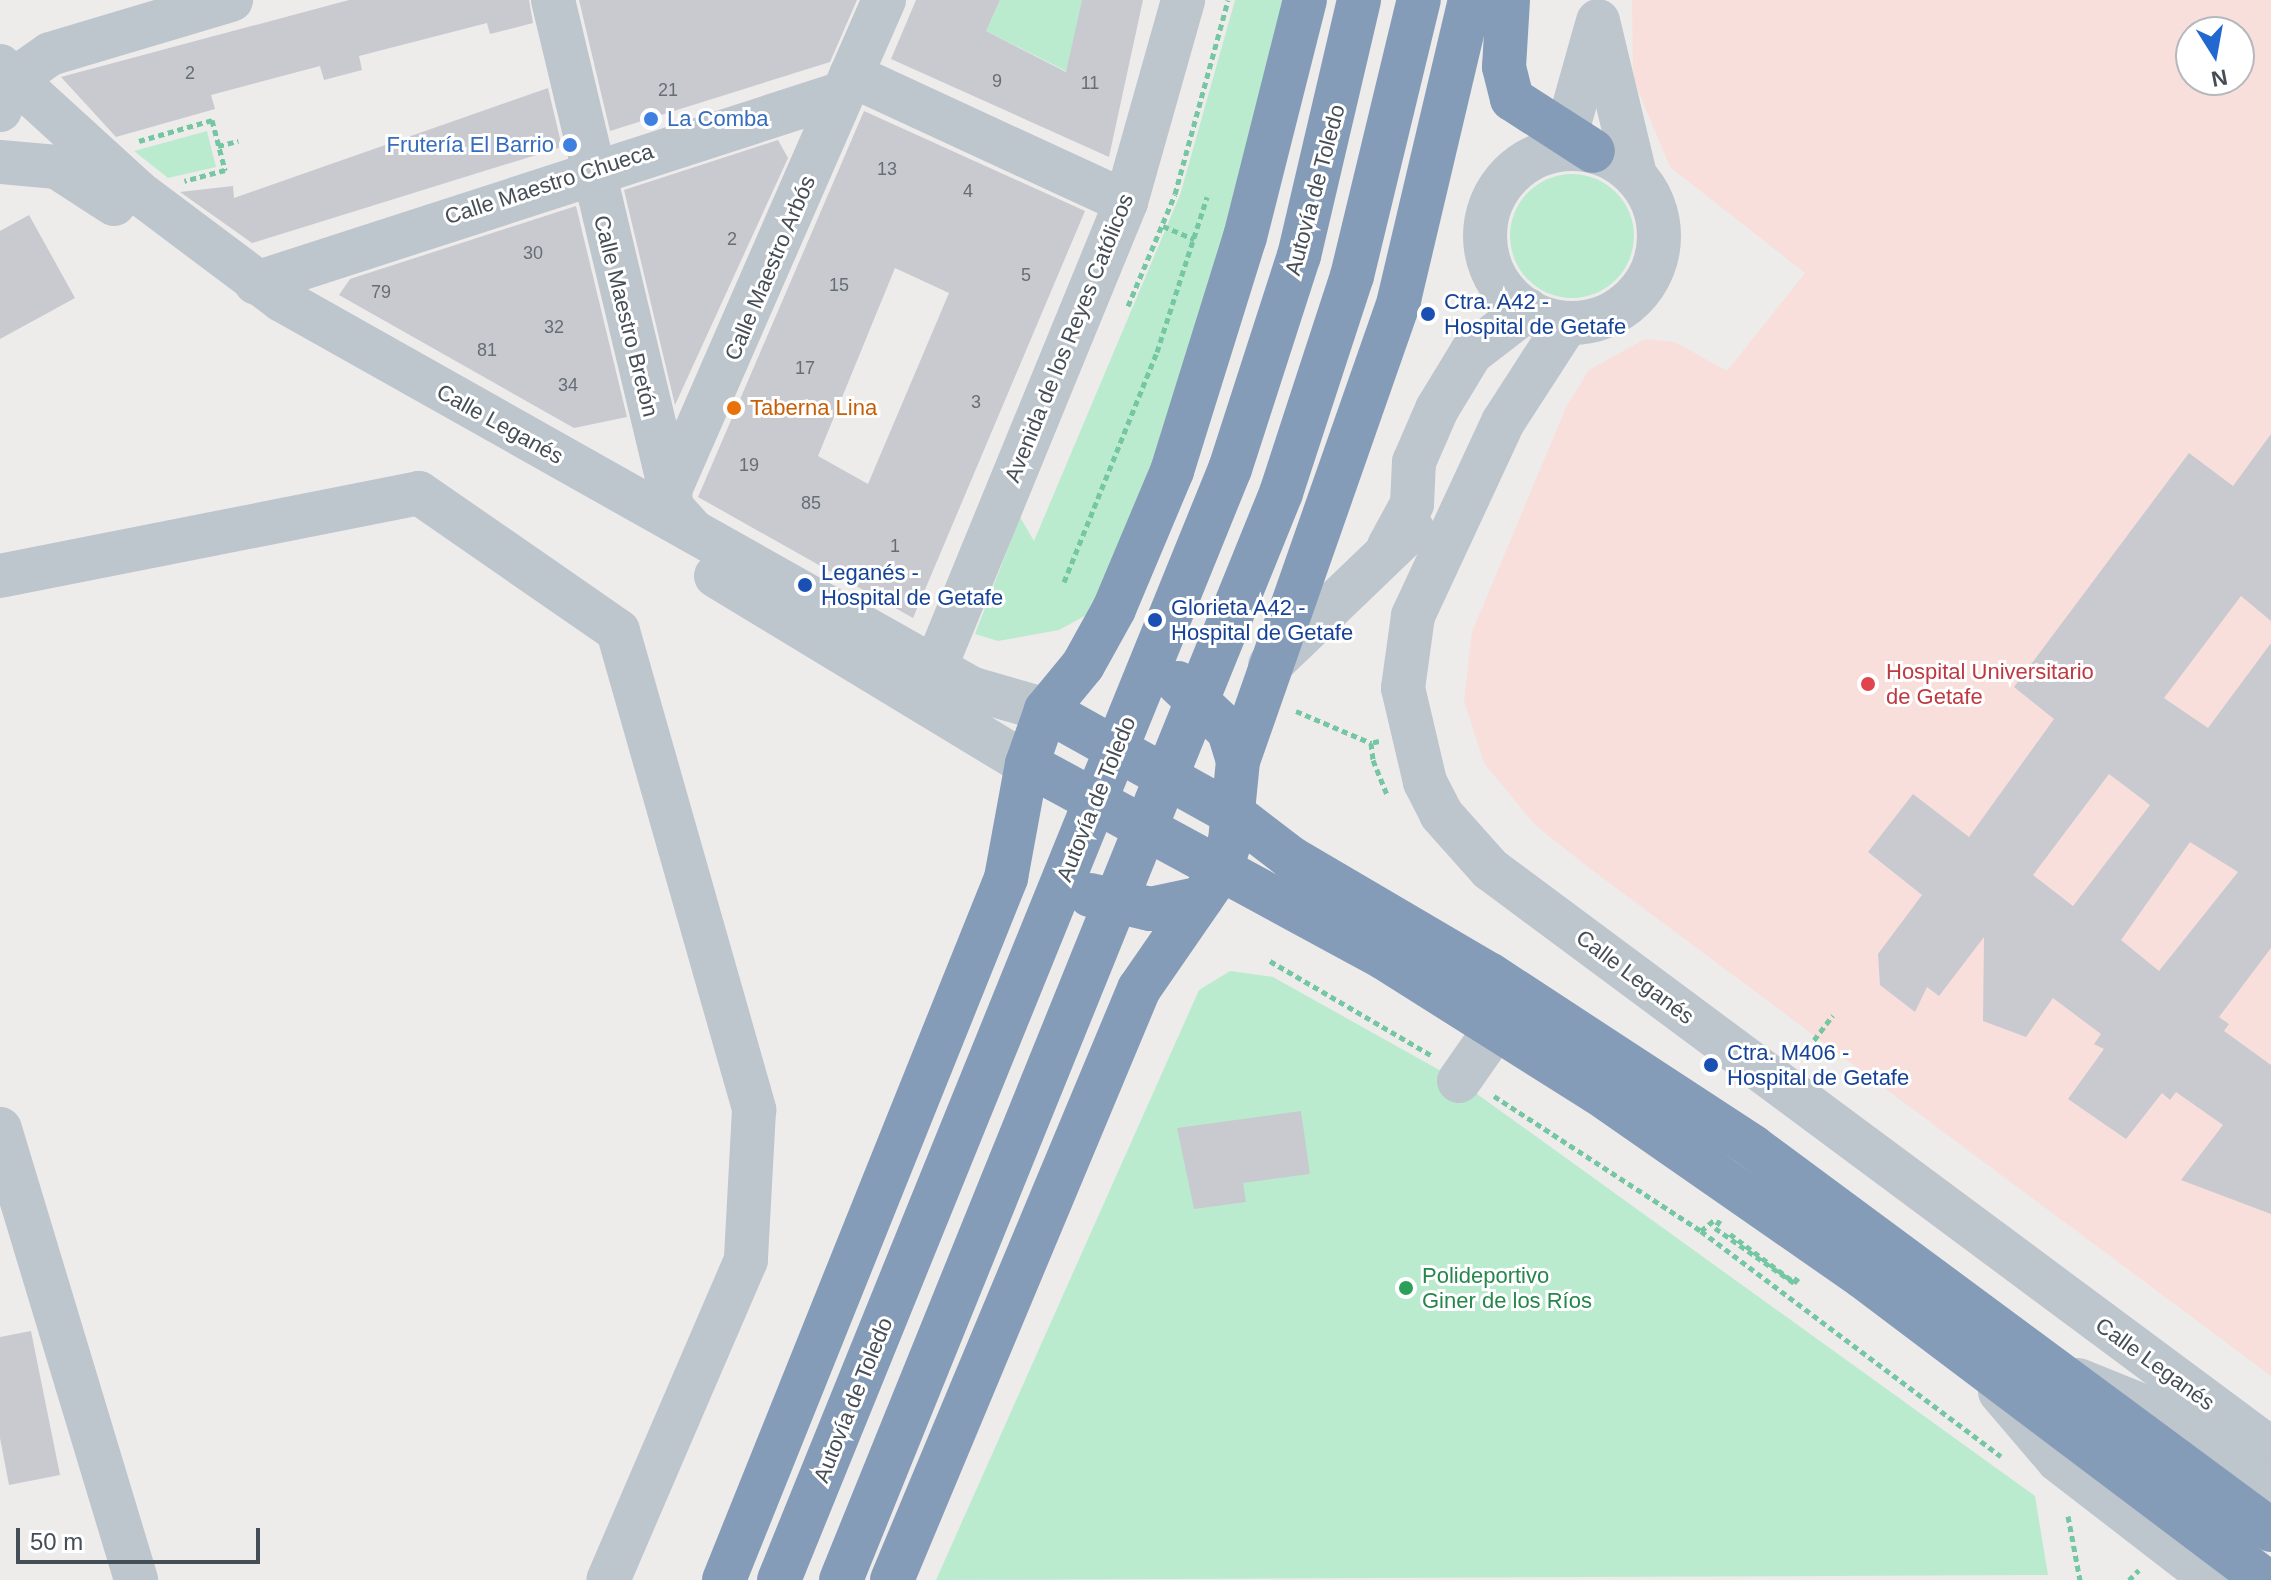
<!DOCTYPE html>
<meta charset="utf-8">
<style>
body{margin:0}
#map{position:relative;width:2271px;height:1580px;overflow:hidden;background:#eeebeb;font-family:Arial,sans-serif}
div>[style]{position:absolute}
.medical>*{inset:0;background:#f8dfdb}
.green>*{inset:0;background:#bbebcf}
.round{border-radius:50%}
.building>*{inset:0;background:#c8cad0}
.path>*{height:5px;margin-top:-2.5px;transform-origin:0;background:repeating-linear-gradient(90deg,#75c6a2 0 6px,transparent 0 10px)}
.minor>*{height:44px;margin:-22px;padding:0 22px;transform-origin:22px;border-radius:22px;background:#bdc5cd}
.minor>.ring{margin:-22px;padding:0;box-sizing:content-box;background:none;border:44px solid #bdc5cd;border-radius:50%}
.highway>*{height:44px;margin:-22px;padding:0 22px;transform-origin:22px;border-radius:22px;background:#859cb8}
.dots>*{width:22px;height:22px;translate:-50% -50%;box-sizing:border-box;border:4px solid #fff;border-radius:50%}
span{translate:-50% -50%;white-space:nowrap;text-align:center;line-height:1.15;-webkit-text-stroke:6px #fff;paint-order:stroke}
.number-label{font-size:18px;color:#666d75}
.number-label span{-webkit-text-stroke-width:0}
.shop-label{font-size:22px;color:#366cbe}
.left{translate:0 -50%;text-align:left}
.right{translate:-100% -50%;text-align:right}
.street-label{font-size:22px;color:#454e57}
.transit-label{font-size:22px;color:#164399}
.food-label{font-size:22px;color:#c56008}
.health-label{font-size:22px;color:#be3a42}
.leisure-label{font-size:22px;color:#27864d}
.north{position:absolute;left:2175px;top:16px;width:80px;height:80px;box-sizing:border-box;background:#fff;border:2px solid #b5b8bc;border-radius:50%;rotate:169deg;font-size:22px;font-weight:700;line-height:32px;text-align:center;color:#454e57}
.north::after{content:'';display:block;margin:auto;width:28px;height:36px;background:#2368d0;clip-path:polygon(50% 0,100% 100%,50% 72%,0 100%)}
.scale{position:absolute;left:16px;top:1528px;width:244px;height:36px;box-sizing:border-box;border:4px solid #454e57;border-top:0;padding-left:10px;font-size:24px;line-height:28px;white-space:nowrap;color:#454e57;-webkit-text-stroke:6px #fff;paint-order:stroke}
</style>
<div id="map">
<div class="medical">
<div style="clip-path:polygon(evenodd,1632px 0,2271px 0,2271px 1376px,1592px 870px,1536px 826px,1484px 763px,1464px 701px,1472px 632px,1567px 405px,1589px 370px,1645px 339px,1675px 342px,1727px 371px,1805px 273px,1670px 167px,1633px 78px,1632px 0,2191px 32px,2239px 32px,2239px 80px,2191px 80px,2191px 32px)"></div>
</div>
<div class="green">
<div style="clip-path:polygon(1000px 0,1082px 0,1068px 72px,968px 22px,991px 20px)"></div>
<div style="clip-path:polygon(1235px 0,1284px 0,1203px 319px,1099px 608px,1059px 630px,998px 641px,975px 634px,1020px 517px,1034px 541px,1180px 195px)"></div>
<div style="clip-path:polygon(207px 131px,216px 167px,168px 178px,134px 151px)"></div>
<div class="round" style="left:1510px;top:174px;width:124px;height:124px"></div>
<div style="clip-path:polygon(1230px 971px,1273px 977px,1459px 1081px,2035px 1496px,2048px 1575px,936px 1580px,1199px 990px)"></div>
</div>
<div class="building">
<div style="clip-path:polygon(349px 0,529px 0,533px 23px,490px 34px,487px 23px,359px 56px,362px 70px,324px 80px,320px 66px,211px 95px,215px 109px,116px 137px,61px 77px)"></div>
<div style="clip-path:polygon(579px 0,857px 0,830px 62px,610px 131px)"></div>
<div style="clip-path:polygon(916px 0,1000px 0,986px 31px,1066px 72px,1082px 0,1143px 0,1109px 157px,891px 59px)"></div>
<div style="clip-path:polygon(548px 88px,562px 147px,252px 243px,180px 192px,233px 186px,234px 198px)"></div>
<div style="clip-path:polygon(evenodd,864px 111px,1085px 211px,913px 618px,698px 497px,864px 111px,895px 268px,949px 293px,868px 484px,818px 456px,895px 268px)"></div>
<div style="clip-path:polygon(778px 140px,788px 158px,675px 405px,624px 190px)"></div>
<div style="clip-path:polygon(576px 206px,627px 417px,574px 428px,339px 295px,350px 279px)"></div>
<div style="clip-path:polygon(29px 215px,75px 298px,0 339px,0 231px)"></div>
<div style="clip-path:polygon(evenodd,2271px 434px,2271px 621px,2241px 596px,2164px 698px,2208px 728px,2271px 643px,2271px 948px,2219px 1017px,2229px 1024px,2224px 1031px,2271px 1065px,2271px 1214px,2181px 1180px,2223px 1125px,2176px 1092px,2170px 1100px,2162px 1093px,2126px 1139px,2068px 1099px,2104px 1049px,2094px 1044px,2101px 1034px,2053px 998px,2026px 1037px,1983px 1021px,1984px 937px,1939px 996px,1927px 987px,1915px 1012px,1880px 985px,1878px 954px,1922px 895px,1868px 852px,1913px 794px,1969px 837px,2054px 719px,2014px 687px,2189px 453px,2233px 486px,2271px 434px,2109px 774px,2150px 805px,2073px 906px,2033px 875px,2109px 774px,2271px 434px,2190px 842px,2238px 872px,2159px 971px,2121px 940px,2190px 842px)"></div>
<div style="clip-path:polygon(1301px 1111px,1310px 1174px,1243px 1183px,1246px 1202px,1194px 1209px,1177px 1128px)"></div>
<div style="clip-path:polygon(31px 1331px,60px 1475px,9px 1485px,0 1438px,0 1337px)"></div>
</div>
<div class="path">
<div style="left:139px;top:141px;width:76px;rotate:-16deg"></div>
<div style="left:212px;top:120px;width:52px;rotate:75.4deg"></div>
<div style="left:225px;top:170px;width:42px;rotate:165deg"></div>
<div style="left:218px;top:146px;width:21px;rotate:-14deg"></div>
<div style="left:1163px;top:226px;width:34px;rotate:23deg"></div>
<div style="left:1128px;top:306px;width:121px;rotate:-67.2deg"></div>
<div style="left:1175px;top:194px;width:201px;rotate:-74.7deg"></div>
<div style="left:1064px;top:582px;width:248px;rotate:-68deg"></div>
<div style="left:1157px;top:352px;width:163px;rotate:-72.1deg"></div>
<div style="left:1296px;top:711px;width:82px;rotate:23.1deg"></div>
<div style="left:1379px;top:741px;width:8px;rotate:166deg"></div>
<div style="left:1371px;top:743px;width:17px;rotate:83deg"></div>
<div style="left:1373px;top:760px;width:37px;rotate:68deg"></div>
<div style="left:1270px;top:961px;width:186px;rotate:30.3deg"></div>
<div style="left:1802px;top:1056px;width:51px;rotate:-52.9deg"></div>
<div style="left:1494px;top:1096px;width:247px;rotate:33.1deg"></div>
<div style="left:1701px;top:1231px;width:375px;rotate:36.9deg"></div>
<div style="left:1720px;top:1220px;width:9px;rotate:122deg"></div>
<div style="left:1715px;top:1228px;width:96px;rotate:34.8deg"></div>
<div style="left:1794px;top:1283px;width:8px;rotate:-50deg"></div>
<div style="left:1701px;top:1231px;width:17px;rotate:-40deg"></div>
<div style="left:1730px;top:1234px;width:80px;rotate:36.9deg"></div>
<div style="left:1794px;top:1282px;width:6px;rotate:-51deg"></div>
<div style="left:2068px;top:1516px;width:65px;rotate:79.4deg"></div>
<div style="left:2129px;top:1580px;width:14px;rotate:-45deg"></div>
</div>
<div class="minor">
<div style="left:553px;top:0;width:504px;rotate:76.57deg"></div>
<div style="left:1598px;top:21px;width:158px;rotate:76.5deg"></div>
<div style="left:0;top:66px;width:187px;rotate:42.4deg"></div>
<div style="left:138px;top:192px;width:180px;rotate:36.9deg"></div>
<div style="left:282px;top:300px;width:793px;rotate:29.38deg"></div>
<div style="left:973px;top:689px;width:76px;rotate:16deg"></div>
<div style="left:851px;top:75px;width:303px;rotate:24.8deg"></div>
<div style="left:0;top:110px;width:33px;rotate:-67deg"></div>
<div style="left:13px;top:80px;width:45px;rotate:-35.1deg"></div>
<div style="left:50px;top:54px;width:189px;rotate:-16.6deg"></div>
<div class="ring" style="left:1485px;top:149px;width:130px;height:130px"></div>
<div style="left:1562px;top:149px;width:126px;rotate:-74.3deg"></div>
<div style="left:0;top:162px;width:57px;rotate:5deg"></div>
<div style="left:57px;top:167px;width:68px;rotate:33deg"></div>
<div style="left:256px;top:283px;width:617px;rotate:-17.94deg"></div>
<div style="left:1567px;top:323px;width:118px;rotate:122.9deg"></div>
<div style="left:1503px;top:422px;width:214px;rotate:114.9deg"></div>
<div style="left:1413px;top:616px;width:73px;rotate:97.9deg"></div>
<div style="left:1403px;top:688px;width:97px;rotate:76.8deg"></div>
<div style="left:1425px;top:782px;width:36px;rotate:63deg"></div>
<div style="left:1441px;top:814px;width:74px;rotate:48.3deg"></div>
<div style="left:1490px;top:869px;width:973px;rotate:36.6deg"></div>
<div style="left:692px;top:530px;width:31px;rotate:-132deg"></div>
<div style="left:671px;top:507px;width:17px;rotate:-93deg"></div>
<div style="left:670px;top:490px;width:535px;rotate:-66.41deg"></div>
<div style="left:1389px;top:546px;width:48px;rotate:-61.3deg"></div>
<div style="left:1412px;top:504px;width:42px;rotate:-87.3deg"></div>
<div style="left:1414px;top:462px;width:58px;rotate:-66.5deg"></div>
<div style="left:1437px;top:409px;width:66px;rotate:-58.7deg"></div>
<div style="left:1471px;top:353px;width:71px;rotate:-37.5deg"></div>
<div style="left:0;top:576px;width:427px;rotate:-11.2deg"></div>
<div style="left:419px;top:493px;width:242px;rotate:34.7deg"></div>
<div style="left:618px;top:631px;width:498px;rotate:74.1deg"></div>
<div style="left:754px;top:1110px;width:150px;rotate:93.1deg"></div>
<div style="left:746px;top:1260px;width:348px;rotate:113.3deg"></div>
<div style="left:716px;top:576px;width:363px;rotate:31.2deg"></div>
<div style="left:1270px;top:665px;width:197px;rotate:-43.8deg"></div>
<div style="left:935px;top:668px;width:504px;rotate:-67.71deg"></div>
<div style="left:1126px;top:202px;width:210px;rotate:-74.2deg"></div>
<div style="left:1459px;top:1081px;width:65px;rotate:-55.1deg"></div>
<div style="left:0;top:1129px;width:471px;rotate:73.2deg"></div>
<div style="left:2078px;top:1380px;width:94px;rotate:21.9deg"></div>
<div style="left:2165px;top:1415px;width:132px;rotate:36.3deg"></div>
<div style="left:2000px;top:1392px;width:89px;rotate:49.5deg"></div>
<div style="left:2058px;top:1460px;width:196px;rotate:37.7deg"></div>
</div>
<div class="highway">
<div style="left:1508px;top:0;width:67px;rotate:93.4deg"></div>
<div style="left:1504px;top:67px;width:33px;rotate:76deg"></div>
<div style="left:1512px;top:99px;width:96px;rotate:32.7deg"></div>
<div style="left:1046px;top:710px;width:216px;rotate:29.1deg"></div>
<div style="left:1235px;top:815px;width:71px;rotate:37.5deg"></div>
<div style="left:1291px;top:858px;width:229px;rotate:30.4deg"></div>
<div style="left:1489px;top:974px;width:316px;rotate:33.2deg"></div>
<div style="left:1753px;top:1147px;width:644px;rotate:36.48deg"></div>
<div style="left:1238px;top:761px;width:488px;rotate:-70.7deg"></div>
<div style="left:1399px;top:300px;width:308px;rotate:-76.7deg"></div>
<div style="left:1027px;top:764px;width:406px;rotate:28.5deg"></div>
<div style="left:1384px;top:958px;width:252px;rotate:32.2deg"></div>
<div style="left:1597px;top:1092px;width:324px;rotate:34.8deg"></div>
<div style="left:1863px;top:1277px;width:503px;rotate:37.01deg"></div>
<div style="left:1090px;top:895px;width:62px;rotate:13.1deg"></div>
<div style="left:1150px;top:909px;width:53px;rotate:-11.9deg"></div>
<div style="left:724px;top:1580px;width:757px;rotate:-68.11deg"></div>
<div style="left:1006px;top:878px;width:116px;rotate:-79.6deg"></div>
<div style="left:1027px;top:764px;width:57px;rotate:-70.6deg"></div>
<div style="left:1046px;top:710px;width:58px;rotate:-50.6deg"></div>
<div style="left:1083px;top:665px;width:64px;rotate:-61deg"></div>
<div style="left:1114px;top:609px;width:150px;rotate:-67.2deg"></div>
<div style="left:1172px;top:471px;width:245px;rotate:-72.7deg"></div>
<div style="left:1245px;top:237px;width:244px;rotate:-75.8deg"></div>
<div style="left:779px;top:1580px;width:1199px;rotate:-67.91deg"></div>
<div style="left:1230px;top:469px;width:224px;rotate:-72.1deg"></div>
<div style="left:1299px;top:256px;width:263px;rotate:-76.8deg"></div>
<div style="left:841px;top:1580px;width:1173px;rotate:-67.96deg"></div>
<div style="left:1281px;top:493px;width:228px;rotate:-71.9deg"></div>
<div style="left:1352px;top:276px;width:284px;rotate:-76.4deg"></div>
<div style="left:892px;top:1580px;width:641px;rotate:-67.32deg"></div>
<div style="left:1139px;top:989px;width:145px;rotate:-55.4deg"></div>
<div style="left:1221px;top:870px;width:30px;rotate:-73deg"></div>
<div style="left:1230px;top:841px;width:80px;rotate:-84.3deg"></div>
<div style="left:1238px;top:761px;width:31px;rotate:-107deg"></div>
<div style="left:1229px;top:731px;width:70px;rotate:-136.7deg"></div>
</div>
<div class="dots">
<div style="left:651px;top:119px;background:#3f7fe0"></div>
<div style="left:570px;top:145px;background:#3f7fe0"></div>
<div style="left:1428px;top:314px;background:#1a4fb4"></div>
<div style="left:734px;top:408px;background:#e8710a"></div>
<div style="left:805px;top:585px;background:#1a4fb4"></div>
<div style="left:1155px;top:620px;background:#1a4fb4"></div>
<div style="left:1868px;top:684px;background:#e0444e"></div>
<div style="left:1711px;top:1065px;background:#1a4fb4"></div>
<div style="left:1406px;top:1288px;background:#2e9e5b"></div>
</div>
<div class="number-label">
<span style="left:190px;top:73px">2</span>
<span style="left:997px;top:81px">9</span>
<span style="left:1090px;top:83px">11</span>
<span style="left:668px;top:90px">21</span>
<span style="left:887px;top:169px">13</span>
<span style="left:968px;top:191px">4</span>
<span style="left:732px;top:239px">2</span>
<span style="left:533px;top:253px">30</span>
<span style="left:1026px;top:275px">5</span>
<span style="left:839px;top:285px">15</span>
<span style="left:381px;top:292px">79</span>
<span style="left:554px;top:327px">32</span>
<span style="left:487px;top:350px">81</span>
<span style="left:805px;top:368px">17</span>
<span style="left:568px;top:385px">34</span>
<span style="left:976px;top:402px">3</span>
<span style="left:749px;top:465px">19</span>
<span style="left:811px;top:503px">85</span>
<span style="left:895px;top:546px">1</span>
</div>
<div class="shop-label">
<span class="left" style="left:667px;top:119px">La Comba</span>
<span class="right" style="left:554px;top:145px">Frutería El Barrio</span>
</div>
<div class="street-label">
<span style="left:549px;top:184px;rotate:-18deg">Calle Maestro Chueca</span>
<span style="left:1315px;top:190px;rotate:-75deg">Autovía de Toledo</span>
<span style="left:770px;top:268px;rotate:-67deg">Calle Maestro Arbós</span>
<span style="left:626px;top:316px;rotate:76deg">Calle Maestro Bretón</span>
<span style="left:1069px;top:338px;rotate:-68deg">Avenida de los Reyes Católicos</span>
<span style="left:500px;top:424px;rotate:29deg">Calle Leganés</span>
<span style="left:1096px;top:799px;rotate:-68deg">Autovía de Toledo</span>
<span style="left:1635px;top:977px;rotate:37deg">Calle Leganés</span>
<span style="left:2155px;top:1364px;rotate:36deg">Calle Leganés</span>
<span style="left:853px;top:1400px;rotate:-68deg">Autovía de Toledo</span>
</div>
<div class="transit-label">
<span class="left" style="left:1444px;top:314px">Ctra. A42 -<br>Hospital de Getafe</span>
<span class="left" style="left:821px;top:585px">Leganés -<br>Hospital de Getafe</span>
<span class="left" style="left:1171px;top:620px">Glorieta A42 -<br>Hospital de Getafe</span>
<span class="left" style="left:1727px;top:1065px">Ctra. M406 -<br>Hospital de Getafe</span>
</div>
<div class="food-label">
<span class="left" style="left:750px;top:408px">Taberna Lina</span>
</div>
<div class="health-label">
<span class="left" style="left:1886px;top:684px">Hospital Universitario<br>de Getafe</span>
</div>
<div class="leisure-label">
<span class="left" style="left:1422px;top:1288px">Polideportivo<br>Giner de los Ríos</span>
</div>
<div class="north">N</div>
<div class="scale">50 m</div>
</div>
